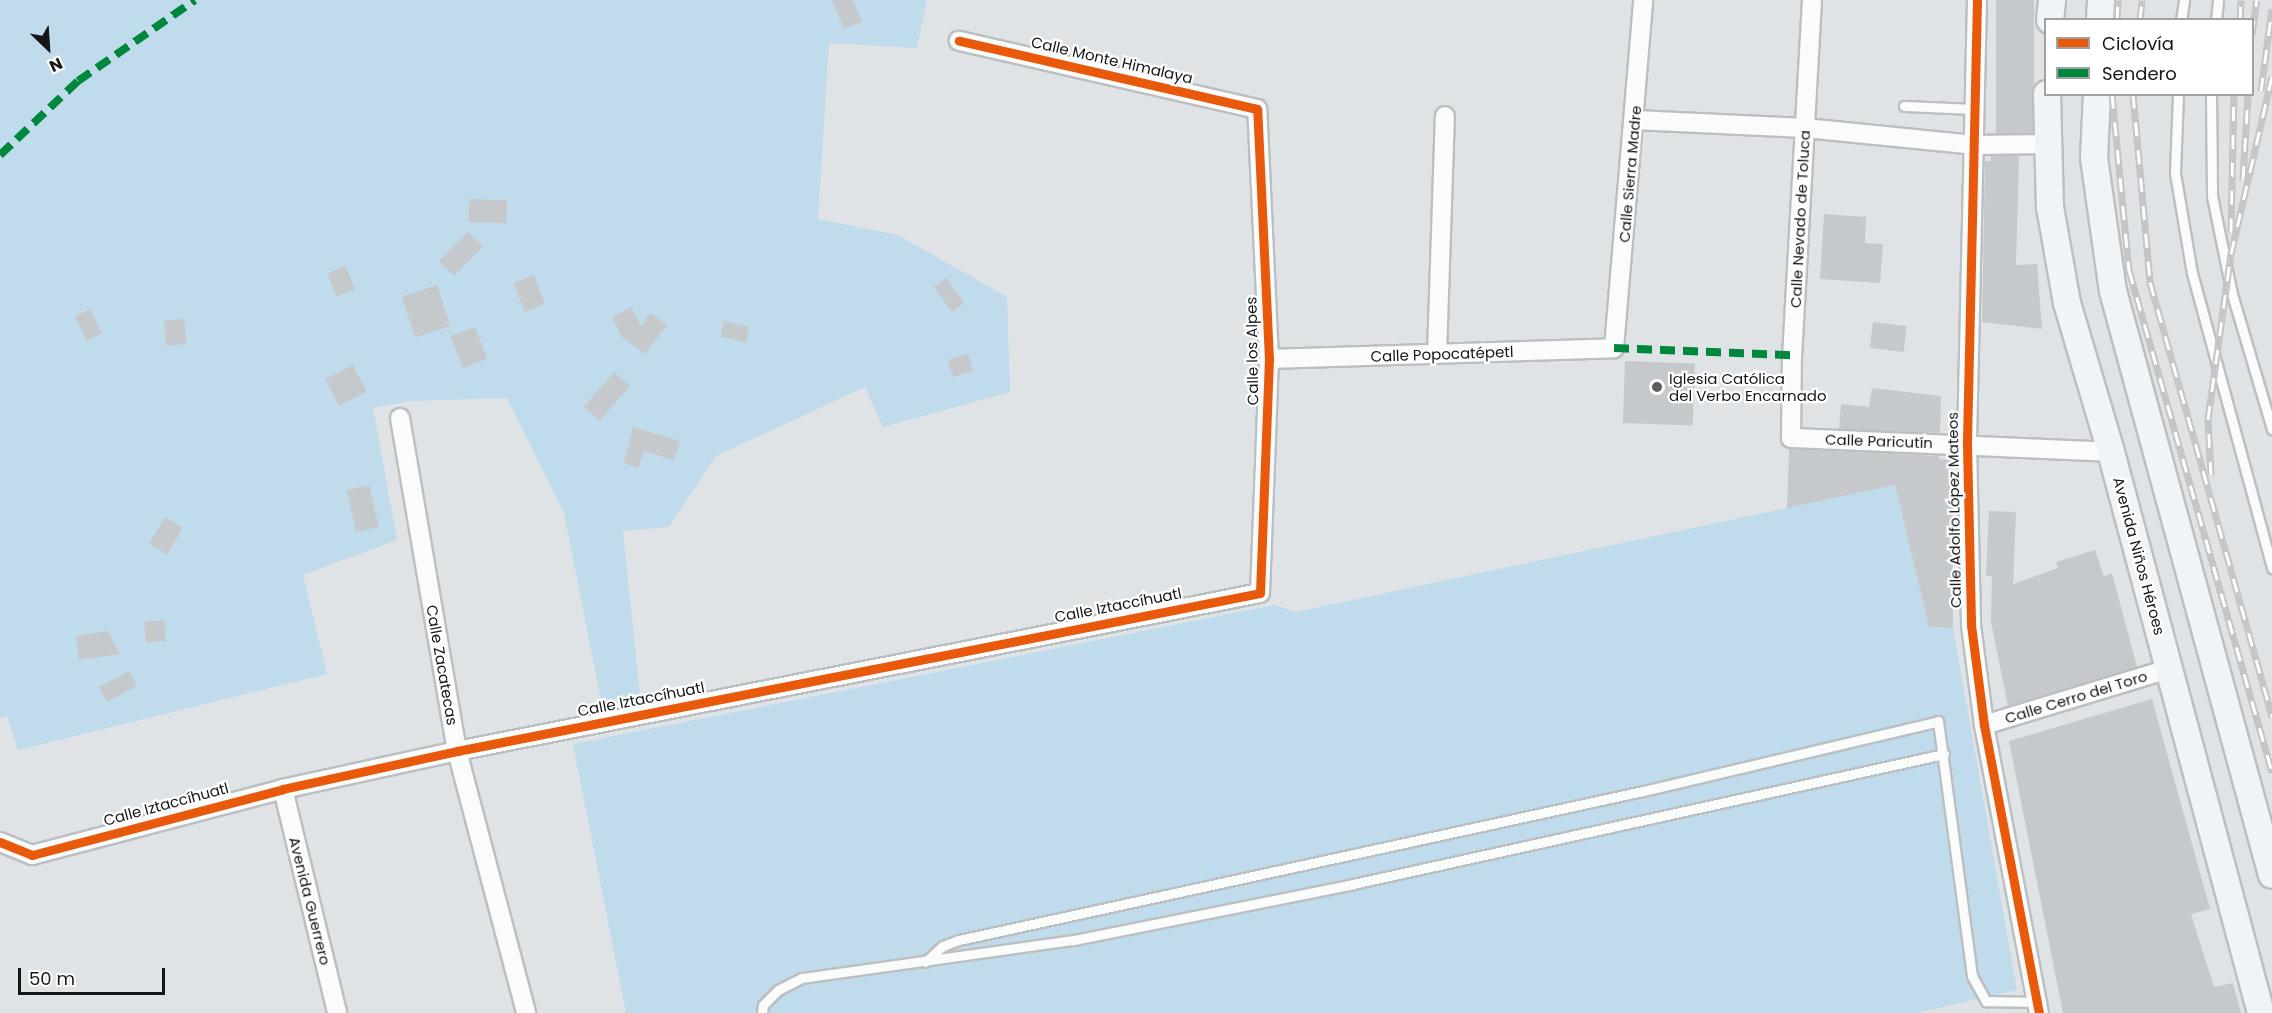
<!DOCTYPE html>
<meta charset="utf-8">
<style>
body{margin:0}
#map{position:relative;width:2272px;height:1013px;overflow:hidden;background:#dfe3e5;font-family:Poppins,sans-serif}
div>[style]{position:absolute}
.green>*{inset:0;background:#bfdbec}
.building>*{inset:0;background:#c6c9cb;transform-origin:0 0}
.roads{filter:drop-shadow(2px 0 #bcbfc1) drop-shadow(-2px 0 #bcbfc1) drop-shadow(0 2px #bcbfc1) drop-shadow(0 -2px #bcbfc1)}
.lane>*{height:9px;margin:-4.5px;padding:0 4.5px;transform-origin:4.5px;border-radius:4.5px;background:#fafbfb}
.street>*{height:18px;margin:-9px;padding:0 9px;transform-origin:9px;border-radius:9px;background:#fafbfb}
.secondary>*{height:26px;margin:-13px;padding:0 13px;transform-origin:13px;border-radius:13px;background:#f1f4f6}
.rail>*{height:7px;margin-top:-3.5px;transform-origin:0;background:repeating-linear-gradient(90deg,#fff 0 14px,#c4c5c6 0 28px);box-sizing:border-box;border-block:2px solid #c4c5c6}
.quiet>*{height:8px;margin-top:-4px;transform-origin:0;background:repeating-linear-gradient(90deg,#00873e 0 15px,transparent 0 23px)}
.cycleway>*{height:9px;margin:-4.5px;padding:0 4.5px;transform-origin:4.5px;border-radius:4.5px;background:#e8590c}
.dots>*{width:16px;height:16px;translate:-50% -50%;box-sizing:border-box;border:3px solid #fff;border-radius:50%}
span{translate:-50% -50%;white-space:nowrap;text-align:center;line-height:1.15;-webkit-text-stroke:4.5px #fff;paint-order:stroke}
.street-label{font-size:15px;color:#141618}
.poi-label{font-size:15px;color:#141618}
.left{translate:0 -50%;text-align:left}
.legend{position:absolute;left:2044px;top:18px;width:210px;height:78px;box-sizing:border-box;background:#fff;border:2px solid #a1a2a3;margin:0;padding:8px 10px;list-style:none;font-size:18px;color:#141618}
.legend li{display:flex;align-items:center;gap:12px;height:30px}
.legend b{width:30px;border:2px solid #a1a2a3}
.north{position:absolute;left:18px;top:18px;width:60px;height:60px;-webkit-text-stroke:4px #fff;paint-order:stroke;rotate:155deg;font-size:16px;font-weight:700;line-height:24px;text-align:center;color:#141618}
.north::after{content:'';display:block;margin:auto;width:21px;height:27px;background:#141618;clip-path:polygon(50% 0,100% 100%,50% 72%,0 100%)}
.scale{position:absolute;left:18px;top:968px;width:147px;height:27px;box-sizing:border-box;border:3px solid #141618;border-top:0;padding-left:8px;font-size:18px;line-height:21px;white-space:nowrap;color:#141618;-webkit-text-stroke:4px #fff;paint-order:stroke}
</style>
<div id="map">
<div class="green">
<div style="clip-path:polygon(0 0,927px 0,917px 48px,829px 43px,818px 219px,898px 235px,1007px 297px,1010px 392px,883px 427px,865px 387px,716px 456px,669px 527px,623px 531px,640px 695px,601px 700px,564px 513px,507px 398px,412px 401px,373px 408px,397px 540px,303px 575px,327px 674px,18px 750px,7px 716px,0 719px)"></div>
<div style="clip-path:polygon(1895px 485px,1929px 627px,1953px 628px,2017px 990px,1917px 1013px,626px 1013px,573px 744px,1275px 605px,1296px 612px)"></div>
</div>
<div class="building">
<div style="clip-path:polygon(832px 0,853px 0,862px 22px,844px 29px)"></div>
<div style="left:1996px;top:0;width:38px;height:134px"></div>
<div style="clip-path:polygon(1991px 156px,2019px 156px,2016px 265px,2037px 264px,2042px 329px,1982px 322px,1985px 161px,1991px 161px)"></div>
<div style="left:469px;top:199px;width:38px;height:23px;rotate:2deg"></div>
<div style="clip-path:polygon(1824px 214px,1866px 217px,1865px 243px,1883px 244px,1880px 283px,1820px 279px)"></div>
<div style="left:468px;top:232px;width:21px;height:41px;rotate:45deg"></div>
<div style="left:346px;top:266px;width:25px;height:20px;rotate:69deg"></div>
<div style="left:534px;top:275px;width:31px;height:22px;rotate:69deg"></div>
<div style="left:946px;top:278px;width:31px;height:15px;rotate:54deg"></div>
<div style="left:437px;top:285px;width:43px;height:37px;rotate:72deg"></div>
<div style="clip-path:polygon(631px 307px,641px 326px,650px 313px,667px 325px,645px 354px,621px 336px,612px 317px)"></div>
<div style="left:90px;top:309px;width:27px;height:17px;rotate:63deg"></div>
<div style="left:184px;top:319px;width:25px;height:20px;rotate:85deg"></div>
<div style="left:724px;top:321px;width:26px;height:16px;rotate:13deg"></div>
<div style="left:1873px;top:322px;width:34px;height:26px;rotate:7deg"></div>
<div style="left:475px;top:327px;width:34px;height:26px;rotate:69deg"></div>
<div style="left:968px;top:354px;width:18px;height:21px;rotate:74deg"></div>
<div style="left:1625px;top:361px;width:70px;height:62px;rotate:2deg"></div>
<div style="left:353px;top:365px;width:30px;height:31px;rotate:63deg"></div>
<div style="left:614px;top:372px;width:21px;height:46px;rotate:41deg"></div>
<div style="clip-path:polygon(1872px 388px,1941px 396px,1940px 433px,1839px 429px,1841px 404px,1869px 407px)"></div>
<div style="clip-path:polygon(633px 427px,680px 441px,674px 460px,644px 451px,638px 468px,624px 463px)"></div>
<div style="clip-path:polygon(1789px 449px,1939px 456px,1939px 459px,1952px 460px,1953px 628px,1929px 627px,1895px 485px,1787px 508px)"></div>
<div style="left:369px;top:485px;width:43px;height:23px;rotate:77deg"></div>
<div style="clip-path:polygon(1989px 511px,2016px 512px,2013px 584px,2058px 568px,2056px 562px,2095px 550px,2104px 577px,2112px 573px,2137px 667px,2008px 706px,1991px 622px,1992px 576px,1986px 576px)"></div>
<div style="left:165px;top:517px;width:21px;height:31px;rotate:31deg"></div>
<div style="left:164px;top:620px;width:21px;height:20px;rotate:85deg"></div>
<div style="clip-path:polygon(108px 631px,120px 654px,79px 660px,76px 636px)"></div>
<div style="left:129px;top:671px;width:17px;height:34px;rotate:62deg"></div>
<div style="clip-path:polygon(2152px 699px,2210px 909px,2191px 914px,2214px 987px,2233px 983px,2241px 1013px,2063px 1013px,2009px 741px)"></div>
</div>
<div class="roads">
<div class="lane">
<div style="left:2181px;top:20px;width:20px;rotate:-81deg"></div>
<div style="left:2216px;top:20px;width:20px;rotate:-84deg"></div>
<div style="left:2178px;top:94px;width:79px;rotate:92.2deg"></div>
<div style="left:2175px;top:173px;width:101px;rotate:80.4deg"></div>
<div style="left:2192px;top:273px;width:306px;rotate:74.8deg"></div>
<div style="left:2211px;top:94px;width:102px;rotate:89.4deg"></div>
<div style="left:2212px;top:196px;width:100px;rotate:78.5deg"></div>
<div style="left:2232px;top:294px;width:141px;rotate:73.5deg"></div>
<div style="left:1904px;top:106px;width:71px;rotate:2.4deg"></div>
<div style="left:925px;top:962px;width:24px;rotate:-42deg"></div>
<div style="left:943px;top:946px;width:17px;rotate:-21deg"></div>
<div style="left:959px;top:940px;width:700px;rotate:-12.29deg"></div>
<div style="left:1643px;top:791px;width:303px;rotate:-13.3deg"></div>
<div style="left:1938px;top:721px;width:257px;rotate:82.4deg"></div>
<div style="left:1972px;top:976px;width:29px;rotate:61deg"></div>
<div style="left:1986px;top:1001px;width:50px;rotate:1.1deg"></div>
<div style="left:762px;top:1013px;width:8px;rotate:-83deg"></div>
<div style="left:763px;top:1005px;width:21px;rotate:-45deg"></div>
<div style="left:778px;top:990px;width:27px;rotate:-27deg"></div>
<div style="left:802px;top:978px;width:275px;rotate:-8deg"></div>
<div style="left:1074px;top:940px;width:285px;rotate:-11.3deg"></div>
<div style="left:1353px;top:884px;width:605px;rotate:-12.41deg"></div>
</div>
<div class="street">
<div style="left:1812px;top:0;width:356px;rotate:93.2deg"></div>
<div style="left:1792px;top:355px;width:83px;rotate:90.7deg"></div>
<div style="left:1791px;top:438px;width:320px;rotate:2.5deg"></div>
<div style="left:1977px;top:0;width:445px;rotate:91.3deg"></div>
<div style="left:1967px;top:445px;width:180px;rotate:88.7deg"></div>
<div style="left:1971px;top:625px;width:101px;rotate:82.6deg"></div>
<div style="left:1984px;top:725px;width:293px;rotate:79.2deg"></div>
<div style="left:1635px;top:120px;width:170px;rotate:2.7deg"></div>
<div style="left:1805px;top:128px;width:170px;rotate:5.7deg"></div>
<div style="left:1974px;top:145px;width:76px;rotate:-0.8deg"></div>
<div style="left:1437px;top:354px;width:238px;rotate:-88.1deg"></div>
<div style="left:1269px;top:359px;width:345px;rotate:-1.8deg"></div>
<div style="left:1614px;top:348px;width:349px;rotate:-85.2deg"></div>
<div style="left:400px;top:418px;width:338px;rotate:80.3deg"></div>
<div style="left:457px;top:751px;width:271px;rotate:75.2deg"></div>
<div style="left:1984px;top:725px;width:192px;rotate:-16.9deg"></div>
<div style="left:283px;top:789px;width:230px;rotate:76.4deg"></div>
<div style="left:0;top:842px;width:35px;rotate:22deg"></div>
<div style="left:32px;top:855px;width:260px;rotate:-14.7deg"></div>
<div style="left:283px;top:789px;width:178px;rotate:-12.3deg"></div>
<div style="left:457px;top:751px;width:818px;rotate:-11.13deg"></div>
<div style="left:1260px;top:593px;width:234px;rotate:-87.8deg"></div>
<div style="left:1269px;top:359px;width:250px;rotate:-92.7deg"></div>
<div style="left:1257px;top:109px;width:306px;rotate:-167.1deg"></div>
</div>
<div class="secondary">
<div style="left:2050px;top:20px;width:20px;rotate:-84deg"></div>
<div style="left:2100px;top:20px;width:20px;rotate:-87deg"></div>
<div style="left:2047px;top:94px;width:113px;rotate:88.5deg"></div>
<div style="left:2050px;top:207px;width:97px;rotate:80deg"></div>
<div style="left:2067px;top:303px;width:155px;rotate:73.5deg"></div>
<div style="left:2111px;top:452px;width:581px;rotate:75.03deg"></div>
<div style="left:2097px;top:94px;width:64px;rotate:92.7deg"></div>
<div style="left:2094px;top:158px;width:134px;rotate:81.9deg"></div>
<div style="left:2113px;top:291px;width:605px;rotate:74.77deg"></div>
</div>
</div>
<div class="rail">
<div style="left:2117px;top:20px;width:20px;rotate:-87deg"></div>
<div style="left:2140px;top:20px;width:20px;rotate:-84deg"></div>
<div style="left:2240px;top:20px;width:20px;rotate:-87deg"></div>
<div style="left:2252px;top:34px;width:34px;rotate:-82deg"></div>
<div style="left:2261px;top:91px;width:83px;rotate:-82.4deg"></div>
<div style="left:2112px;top:94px;width:177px;rotate:84.5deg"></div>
<div style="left:2129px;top:270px;width:522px;rotate:74.1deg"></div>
<div style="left:2133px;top:94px;width:189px;rotate:84.8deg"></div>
<div style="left:2150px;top:282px;width:452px;rotate:74.3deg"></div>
<div style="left:2243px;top:179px;width:85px;rotate:-86.6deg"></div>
<div style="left:2231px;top:232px;width:138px;rotate:-88.8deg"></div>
<div style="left:2211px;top:475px;width:56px;rotate:-93.1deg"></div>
<div style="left:2208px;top:419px;width:167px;rotate:-82.1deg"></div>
<div style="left:2231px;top:254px;width:182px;rotate:-77deg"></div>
</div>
<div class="quiet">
<div style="left:0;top:155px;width:108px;rotate:-43.5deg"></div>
<div style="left:78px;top:81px;width:142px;rotate:-34.7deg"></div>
<div style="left:1614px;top:348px;width:178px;rotate:2.3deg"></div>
</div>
<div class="cycleway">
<div style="left:1977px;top:0;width:445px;rotate:91.3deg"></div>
<div style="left:1967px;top:445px;width:180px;rotate:88.7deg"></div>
<div style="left:1971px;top:625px;width:101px;rotate:82.6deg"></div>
<div style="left:1984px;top:725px;width:293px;rotate:79.2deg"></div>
<div style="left:0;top:842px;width:35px;rotate:22deg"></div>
<div style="left:32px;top:855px;width:260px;rotate:-14.7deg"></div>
<div style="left:283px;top:789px;width:178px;rotate:-12.3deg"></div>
<div style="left:457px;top:751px;width:818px;rotate:-11.13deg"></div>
<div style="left:1260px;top:593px;width:234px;rotate:-87.8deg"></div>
<div style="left:1269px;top:359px;width:250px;rotate:-92.7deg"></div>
<div style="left:1257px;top:109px;width:306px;rotate:-167.1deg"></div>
</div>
<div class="dots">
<div style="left:1657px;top:387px;background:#5b5e60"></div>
</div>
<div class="street-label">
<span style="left:1112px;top:60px;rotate:13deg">Calle Monte Himalaya</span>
<span style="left:1630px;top:174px;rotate:-85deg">Calle Sierra Madre</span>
<span style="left:1800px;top:219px;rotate:-87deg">Calle Nevado de Toluca</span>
<span style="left:1252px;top:351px;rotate:-91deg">Calle los Alpes</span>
<span style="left:1442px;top:354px;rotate:-2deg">Calle Popocatépetl</span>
<span style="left:1879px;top:441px;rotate:2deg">Calle Paricutín</span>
<span style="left:1954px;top:510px;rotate:-91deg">Calle Adolfo López Mateos</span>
<span style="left:2139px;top:556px;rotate:75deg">Avenida Niños Héroes</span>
<span style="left:1118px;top:605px;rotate:-11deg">Calle Iztaccíhuatl</span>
<span style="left:442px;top:665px;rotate:80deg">Calle Zacatecas</span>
<span style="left:2076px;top:697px;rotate:-17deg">Calle Cerro del Toro</span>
<span style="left:641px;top:699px;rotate:-11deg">Calle Iztaccíhuatl</span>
<span style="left:166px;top:804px;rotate:-15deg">Calle Iztaccíhuatl</span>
<span style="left:310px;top:901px;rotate:76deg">Avenida Guerrero</span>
</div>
<div class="poi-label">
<span class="left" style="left:1669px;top:387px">Iglesia Católica<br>del Verbo Encarnado</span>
</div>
<ul class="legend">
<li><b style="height:8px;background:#e8590c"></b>Ciclovía</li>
<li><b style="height:8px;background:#00873e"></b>Sendero</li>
</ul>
<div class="north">N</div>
<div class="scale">50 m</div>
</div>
